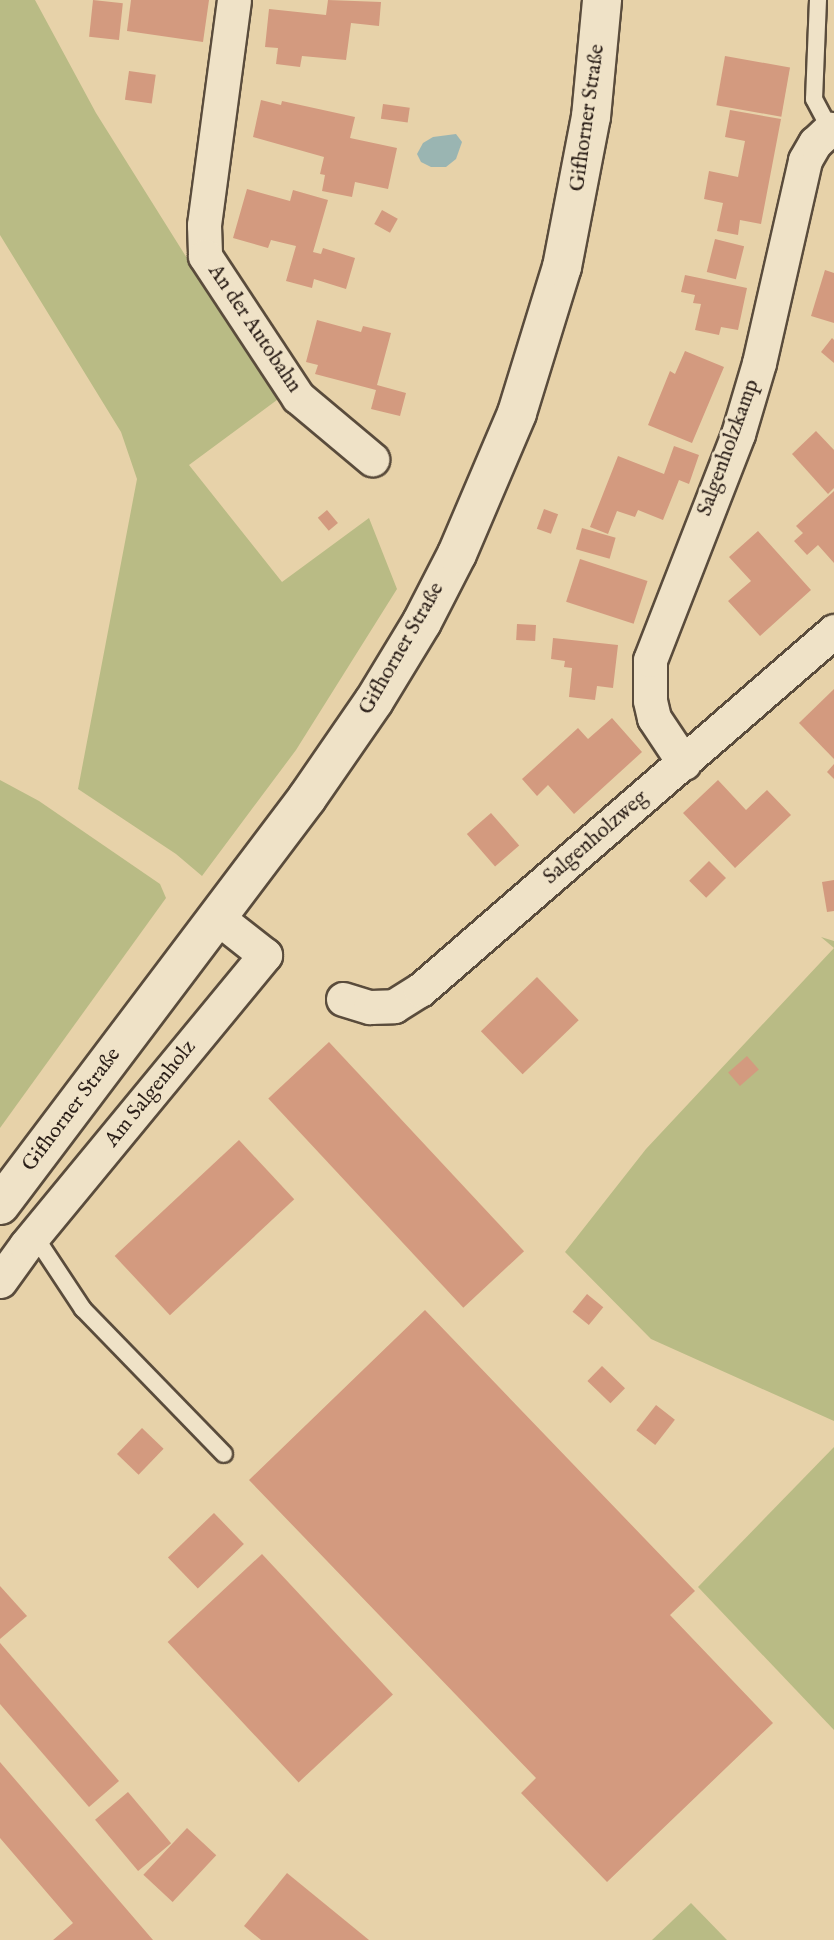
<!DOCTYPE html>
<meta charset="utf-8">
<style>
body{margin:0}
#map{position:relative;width:834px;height:1940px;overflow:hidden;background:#e7d2a9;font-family:"IM FELL English",serif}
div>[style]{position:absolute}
.green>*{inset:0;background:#b9bb85}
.water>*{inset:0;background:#9ab5b2}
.building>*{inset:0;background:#d39a7f;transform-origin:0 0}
.roads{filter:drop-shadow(2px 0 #5a4c3c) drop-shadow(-2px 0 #5a4c3c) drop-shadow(0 2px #5a4c3c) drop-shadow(0 -2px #5a4c3c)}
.service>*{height:16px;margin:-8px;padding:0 8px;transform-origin:8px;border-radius:8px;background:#efe2c7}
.minor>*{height:33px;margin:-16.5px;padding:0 16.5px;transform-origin:16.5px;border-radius:16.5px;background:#efe2c7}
.secondary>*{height:38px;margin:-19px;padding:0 19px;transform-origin:19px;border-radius:19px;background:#efe2c7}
span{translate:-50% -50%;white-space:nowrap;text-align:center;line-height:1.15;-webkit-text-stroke:6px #efe2c7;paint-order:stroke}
.street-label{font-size:21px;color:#2b1f18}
</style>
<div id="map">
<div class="green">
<div style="clip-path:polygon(0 0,35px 0,96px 113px,185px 255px,281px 397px,189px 465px,282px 582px,369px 518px,397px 589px,296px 750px,202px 876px,176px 854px,78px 789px,137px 479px,121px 432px,0 235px)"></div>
<div style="clip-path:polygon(0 780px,39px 801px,160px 884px,166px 898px,0 1128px)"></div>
<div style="clip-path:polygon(821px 937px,834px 941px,834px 1421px,651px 1339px,565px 1252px,646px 1149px,834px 948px)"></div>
<div style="clip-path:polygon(834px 1447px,834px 1730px,698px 1587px)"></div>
<div style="clip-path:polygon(691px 1903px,727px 1940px,652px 1940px)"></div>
</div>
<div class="water">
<div style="clip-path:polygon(456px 134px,462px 142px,456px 159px,446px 167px,431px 167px,421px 162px,417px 154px,423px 143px,433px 137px)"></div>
</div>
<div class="building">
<div style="left:93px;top:0;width:30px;height:37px;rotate:6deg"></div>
<div style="clip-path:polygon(131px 0,209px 0,203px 42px,127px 31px)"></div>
<div style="clip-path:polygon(328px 0,381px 2px,379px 26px,351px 23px,346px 60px,302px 56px,300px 67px,276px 64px,278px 48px,265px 47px,269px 9px,326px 15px)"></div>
<div style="left:725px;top:56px;width:66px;height:50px;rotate:10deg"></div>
<div style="left:129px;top:71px;width:27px;height:29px;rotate:8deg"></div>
<div style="clip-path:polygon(261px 100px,281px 105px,282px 101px,355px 117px,350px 138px,397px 148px,388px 189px,355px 182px,352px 197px,322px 191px,325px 175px,320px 174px,324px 157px,253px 137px)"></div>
<div style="left:383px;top:104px;width:27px;height:15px;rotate:8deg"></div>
<div style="clip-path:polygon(730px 110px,781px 119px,761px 224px,740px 220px,738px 235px,717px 231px,723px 203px,704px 199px,709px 171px,738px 177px,745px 141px,725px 137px)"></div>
<div style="clip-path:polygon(247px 189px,290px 201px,293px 190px,328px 200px,313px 252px,321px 254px,323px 248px,355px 258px,346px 289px,314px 279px,312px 288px,286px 281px,296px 246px,271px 240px,268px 248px,233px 238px)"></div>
<div style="left:382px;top:210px;width:18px;height:16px;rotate:29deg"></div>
<div style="left:715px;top:239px;width:30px;height:34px;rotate:14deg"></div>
<div style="clip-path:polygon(825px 270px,834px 273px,834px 323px,811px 316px)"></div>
<div style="clip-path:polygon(685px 275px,747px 288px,738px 330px,721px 327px,719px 335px,695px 330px,701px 304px,693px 303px,695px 295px,681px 292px)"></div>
<div style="clip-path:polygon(317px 320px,361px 332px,363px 326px,391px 333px,377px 385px,406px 393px,400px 416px,371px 409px,376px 390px,315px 374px,318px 365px,306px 362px)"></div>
<div style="clip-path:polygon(832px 338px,834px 340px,834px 363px,821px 352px)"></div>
<div style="clip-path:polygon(685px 351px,724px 367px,692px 443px,648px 425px,670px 371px,675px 374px)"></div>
<div style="clip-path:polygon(816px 431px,834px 450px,834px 488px,828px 494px,792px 454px)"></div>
<div style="clip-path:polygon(674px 446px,699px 455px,689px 484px,679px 480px,663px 520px,638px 510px,635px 517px,617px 511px,608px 534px,590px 527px,618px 456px,664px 474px)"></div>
<div style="clip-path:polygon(834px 491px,834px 563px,818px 545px,807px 555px,794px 541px,803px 533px,796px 526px)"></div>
<div style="left:544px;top:509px;width:15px;height:21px;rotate:20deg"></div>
<div style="left:327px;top:510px;width:17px;height:12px;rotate:50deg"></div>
<div style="left:582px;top:528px;width:35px;height:22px;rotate:16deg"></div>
<div style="clip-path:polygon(758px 531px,811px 590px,760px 636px,728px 601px,751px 581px,729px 557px)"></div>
<div style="left:580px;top:559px;width:71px;height:45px;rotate:18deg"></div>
<div style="left:517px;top:624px;width:19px;height:16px;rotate:3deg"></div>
<div style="clip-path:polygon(553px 638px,618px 645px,613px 688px,597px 686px,595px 700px,569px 697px,572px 668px,564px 667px,565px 661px,551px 659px)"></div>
<div style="clip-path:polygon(834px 689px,834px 759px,799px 723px)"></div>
<div style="clip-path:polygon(612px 718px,642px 752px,574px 814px,548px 785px,537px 796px,522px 779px,578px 728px,588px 739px)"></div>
<div style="clip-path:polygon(834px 764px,834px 779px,827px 772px)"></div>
<div style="clip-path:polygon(718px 780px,746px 810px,767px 790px,791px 815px,735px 868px,683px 813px)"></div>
<div style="left:491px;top:813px;width:43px;height:32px;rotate:49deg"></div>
<div style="left:709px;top:861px;width:24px;height:28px;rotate:45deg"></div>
<div style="clip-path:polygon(834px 880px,834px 911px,827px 912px,822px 882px)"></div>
<div style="left:537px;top:977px;width:60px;height:78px;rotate:46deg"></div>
<div style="left:329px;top:1042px;width:286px;height:83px;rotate:47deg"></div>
<div style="left:747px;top:1056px;width:18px;height:25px;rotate:49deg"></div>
<div style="left:239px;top:1140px;width:81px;height:170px;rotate:47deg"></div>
<div style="left:587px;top:1294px;width:21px;height:23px;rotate:39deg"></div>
<div style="clip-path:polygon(425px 1310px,695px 1591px,670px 1615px,773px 1723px,607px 1882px,521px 1793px,536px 1778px,249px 1480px)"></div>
<div style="left:602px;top:1366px;width:32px;height:21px;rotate:44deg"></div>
<div style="left:656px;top:1405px;width:24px;height:32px;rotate:38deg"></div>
<div style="left:142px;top:1428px;width:30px;height:36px;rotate:44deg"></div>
<div style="left:214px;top:1513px;width:43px;height:64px;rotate:46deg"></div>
<div style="left:262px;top:1554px;width:192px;height:129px;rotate:47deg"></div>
<div style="clip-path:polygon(0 1586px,27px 1616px,0 1639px)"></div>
<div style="clip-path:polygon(0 1643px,119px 1781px,89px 1807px,0 1704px)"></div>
<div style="clip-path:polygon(0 1762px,110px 1890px,153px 1940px,53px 1940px,73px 1923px,0 1838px)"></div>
<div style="left:128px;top:1792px;width:67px;height:43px;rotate:50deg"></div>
<div style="left:187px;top:1828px;width:40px;height:64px;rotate:43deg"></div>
<div style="clip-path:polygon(287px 1873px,369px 1940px,261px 1940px,244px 1926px)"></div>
</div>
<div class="roads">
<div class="service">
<div style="left:818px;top:0;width:99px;rotate:92.3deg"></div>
<div style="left:814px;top:99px;width:34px;rotate:62deg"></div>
<div style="left:34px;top:1235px;width:89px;rotate:56.5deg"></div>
<div style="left:83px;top:1309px;width:202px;rotate:45.8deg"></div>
</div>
<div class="minor">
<div style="left:234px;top:0;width:227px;rotate:97.6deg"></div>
<div style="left:204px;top:225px;width:31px;rotate:88deg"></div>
<div style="left:205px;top:256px;width:169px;rotate:56.6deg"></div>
<div style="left:298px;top:397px;width:97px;rotate:40deg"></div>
<div style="left:684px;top:763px;width:54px;rotate:-123.7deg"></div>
<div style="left:654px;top:718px;width:18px;rotate:-103deg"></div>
<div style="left:650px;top:700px;width:40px;rotate:-90deg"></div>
<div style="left:650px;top:660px;width:243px;rotate:-68.7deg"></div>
<div style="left:738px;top:434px;width:74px;rotate:-73.5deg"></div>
<div style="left:759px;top:363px;width:208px;rotate:-77.2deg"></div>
<div style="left:805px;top:160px;width:20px;rotate:-60deg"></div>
<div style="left:815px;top:143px;width:21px;rotate:-43deg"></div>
<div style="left:830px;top:129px;width:4px;rotate:14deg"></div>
<div style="left:343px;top:999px;width:28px;rotate:17deg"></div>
<div style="left:370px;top:1007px;width:24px;rotate:-2deg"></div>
<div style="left:394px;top:1006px;width:31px;rotate:-32deg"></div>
<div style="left:420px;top:990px;width:548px;rotate:-40.93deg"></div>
<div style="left:0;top:1281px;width:44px;rotate:-54.2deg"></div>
<div style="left:26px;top:1245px;width:376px;rotate:-50.5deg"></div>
<div style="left:265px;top:955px;width:60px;rotate:-141.8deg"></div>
</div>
<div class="secondary">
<div style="left:0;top:1205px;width:510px;rotate:-52.97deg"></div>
<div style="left:307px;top:798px;width:118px;rotate:-55.4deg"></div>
<div style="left:374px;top:701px;width:92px;rotate:-58.7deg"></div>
<div style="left:422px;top:622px;width:76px;rotate:-62.8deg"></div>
<div style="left:457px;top:554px;width:153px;rotate:-66.9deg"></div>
<div style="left:517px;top:413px;width:153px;rotate:-72.9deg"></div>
<div style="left:562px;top:267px;width:153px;rotate:-79.1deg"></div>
<div style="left:591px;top:117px;width:118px;rotate:-84.6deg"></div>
</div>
</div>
<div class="street-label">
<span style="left:588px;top:118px;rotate:-82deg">Gifhorner Straße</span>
<span style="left:254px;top:329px;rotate:56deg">An der Autobahn</span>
<span style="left:729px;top:448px;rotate:-70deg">Salgenholzkamp</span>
<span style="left:402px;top:649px;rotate:-60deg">Gifhorner Straße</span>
<span style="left:596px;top:838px;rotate:-41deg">Salgenholzweg</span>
<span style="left:151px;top:1094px;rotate:-51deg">Am Salgenholz</span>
<span style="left:72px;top:1110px;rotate:-53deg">Gifhorner Straße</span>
</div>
</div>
